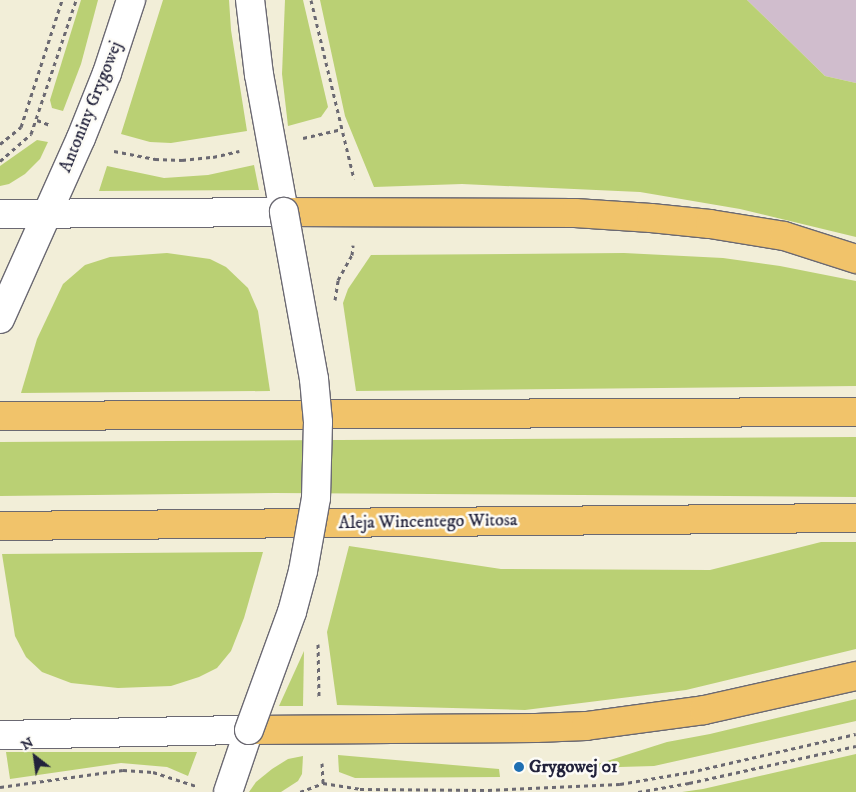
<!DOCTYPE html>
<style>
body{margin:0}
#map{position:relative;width:856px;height:792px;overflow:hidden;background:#f2eed8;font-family:"IM FELL DW Pica",serif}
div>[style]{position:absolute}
.industrial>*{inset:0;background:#d0bdcd}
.green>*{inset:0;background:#bad074}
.path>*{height:3px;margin-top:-1.5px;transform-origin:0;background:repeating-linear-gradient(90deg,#6b6972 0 4px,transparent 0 8px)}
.roads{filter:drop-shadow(1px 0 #6b6972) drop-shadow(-1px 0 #6b6972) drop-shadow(0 1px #6b6972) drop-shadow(0 -1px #6b6972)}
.minor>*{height:28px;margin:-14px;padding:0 14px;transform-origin:14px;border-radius:14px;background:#fff}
.major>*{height:28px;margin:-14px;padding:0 14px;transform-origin:14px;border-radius:14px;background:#f1c36a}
.bridges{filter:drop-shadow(1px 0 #6b6972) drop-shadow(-1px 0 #6b6972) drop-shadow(0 1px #6b6972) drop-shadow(0 -1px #6b6972)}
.minor-bridge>*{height:28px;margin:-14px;padding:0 14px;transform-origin:14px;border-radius:14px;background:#fff}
.dots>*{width:14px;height:14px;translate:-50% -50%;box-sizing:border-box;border:2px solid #fdfcf7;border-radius:50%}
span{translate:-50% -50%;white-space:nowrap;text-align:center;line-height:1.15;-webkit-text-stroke:5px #fdfcf7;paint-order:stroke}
.street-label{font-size:18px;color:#22223b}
.poi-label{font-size:18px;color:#22223b;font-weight:700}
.left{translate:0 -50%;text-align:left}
.north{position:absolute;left:10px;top:732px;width:50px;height:50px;-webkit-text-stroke:4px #fdfcf7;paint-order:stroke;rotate:330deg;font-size:14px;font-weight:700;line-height:20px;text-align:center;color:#22223b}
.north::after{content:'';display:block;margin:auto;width:18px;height:22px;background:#22223b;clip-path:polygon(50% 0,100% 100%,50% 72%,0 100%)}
</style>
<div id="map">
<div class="industrial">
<div style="clip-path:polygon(747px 0,856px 0,856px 83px,825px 76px)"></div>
</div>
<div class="green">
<div style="clip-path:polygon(81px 0,98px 0,81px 64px,63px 111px,52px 108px,50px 100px)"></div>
<div style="clip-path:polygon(163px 0,229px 0,231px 30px,247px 131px,171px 143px,150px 142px,121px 134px)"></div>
<div style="clip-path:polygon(285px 0,303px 0,328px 107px,321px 117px,288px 126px,282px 74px)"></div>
<div style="clip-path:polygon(320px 0,747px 0,825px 76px,856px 83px,856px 237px,740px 209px,640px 192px,462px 184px,374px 187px,345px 116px)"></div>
<div style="clip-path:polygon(37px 140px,48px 142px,40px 159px,25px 174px,9px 184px,0 186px,0 166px)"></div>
<div style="clip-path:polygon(254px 165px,259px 190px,99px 191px,107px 166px,164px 178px,208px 175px)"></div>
<div style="clip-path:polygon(167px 253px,210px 259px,226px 267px,248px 288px,258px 311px,270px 391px,21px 393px,37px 339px,63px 284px,85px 265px,110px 257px)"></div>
<div style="clip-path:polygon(624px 253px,723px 258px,780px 266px,856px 281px,856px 386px,356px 391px,343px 303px,348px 289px,371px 255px)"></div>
<div style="clip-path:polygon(856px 437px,856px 497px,275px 493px,0 496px,0 442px)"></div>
<div style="clip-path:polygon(821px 542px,856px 542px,856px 649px,686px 690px,525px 710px,337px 705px,327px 632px,349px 546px,501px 569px,710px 570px)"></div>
<div style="clip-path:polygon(263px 552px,244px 618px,231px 651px,217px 668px,199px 677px,171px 686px,118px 688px,71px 683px,42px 672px,26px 657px,15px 636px,2px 554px)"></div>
<div style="clip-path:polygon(304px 651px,303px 706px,279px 706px)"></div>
<div style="clip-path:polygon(856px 699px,856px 721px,654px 766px,585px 768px,667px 742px,710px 734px)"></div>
<div style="clip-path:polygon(6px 752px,197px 752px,188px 776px,167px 767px,121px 763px,10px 779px)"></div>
<div style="clip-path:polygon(856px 754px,856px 792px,682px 792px,703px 789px)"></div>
<div style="clip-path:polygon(338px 755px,499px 769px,500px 777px,355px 778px,339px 772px)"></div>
<div style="clip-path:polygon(303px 756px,302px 774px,298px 781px,281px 792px,249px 792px,256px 782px,272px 769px,288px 759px)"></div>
</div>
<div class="path">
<div style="left:311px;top:0;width:184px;rotate:76.5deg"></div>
<div style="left:37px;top:120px;width:14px;rotate:21deg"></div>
<div style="left:303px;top:138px;width:39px;rotate:-13deg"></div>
<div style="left:0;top:144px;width:27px;rotate:-39deg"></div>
<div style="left:21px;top:127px;width:133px;rotate:-72.1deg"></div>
<div style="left:114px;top:151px;width:42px;rotate:11deg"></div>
<div style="left:155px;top:159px;width:27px;rotate:2deg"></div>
<div style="left:182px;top:160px;width:31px;rotate:-6deg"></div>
<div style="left:213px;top:157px;width:27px;rotate:-13deg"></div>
<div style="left:0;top:161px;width:41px;rotate:-41.1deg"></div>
<div style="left:31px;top:134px;width:141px;rotate:-71.4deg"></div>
<div style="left:335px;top:300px;width:20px;rotate:-81deg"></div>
<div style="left:338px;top:280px;width:29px;rotate:-61deg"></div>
<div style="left:352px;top:255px;width:10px;rotate:-84deg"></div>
<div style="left:318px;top:644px;width:54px;rotate:88.9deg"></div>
<div style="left:322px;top:763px;width:20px;rotate:87deg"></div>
<div style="left:0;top:787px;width:124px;rotate:-7.9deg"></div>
<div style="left:123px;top:770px;width:30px;rotate:4deg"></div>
<div style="left:153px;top:772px;width:45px;rotate:18deg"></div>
<div style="left:300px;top:792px;width:25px;rotate:-21deg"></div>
<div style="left:323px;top:783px;width:37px;rotate:9deg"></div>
<div style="left:360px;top:789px;width:128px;rotate:0.4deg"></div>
<div style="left:488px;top:790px;width:132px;rotate:-2.6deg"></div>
<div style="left:620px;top:784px;width:71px;rotate:-9.7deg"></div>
<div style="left:690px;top:772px;width:170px;rotate:-12.9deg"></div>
<div style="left:638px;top:792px;width:52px;rotate:-10deg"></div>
<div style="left:689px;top:783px;width:171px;rotate:-12.5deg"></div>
</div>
<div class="roads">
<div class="minor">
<div style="left:0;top:214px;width:284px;rotate:-0.4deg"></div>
<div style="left:284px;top:212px;width:139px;rotate:-100.3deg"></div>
<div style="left:259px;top:75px;width:76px;rotate:-96.8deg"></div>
<div style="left:0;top:319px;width:198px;rotate:-65.9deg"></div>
<div style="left:81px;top:138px;width:70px;rotate:-68.2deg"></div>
<div style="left:107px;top:73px;width:77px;rotate:-71.8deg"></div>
<div style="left:0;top:735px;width:249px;rotate:-1.2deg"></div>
<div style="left:249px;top:730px;width:65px;rotate:108.7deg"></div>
</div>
<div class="major">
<div style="left:284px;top:212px;width:291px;rotate:0.2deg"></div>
<div style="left:575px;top:213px;width:76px;rotate:3.8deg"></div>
<div style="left:651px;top:218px;width:59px;rotate:5.8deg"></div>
<div style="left:710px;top:224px;width:75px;rotate:9.2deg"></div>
<div style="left:784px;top:236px;width:76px;rotate:17.7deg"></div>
<div style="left:0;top:416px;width:856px;rotate:-0.27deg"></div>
<div style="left:0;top:526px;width:856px;rotate:-0.54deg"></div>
<div style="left:249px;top:730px;width:287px;rotate:-0.4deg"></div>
<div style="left:536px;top:728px;width:50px;rotate:-2.3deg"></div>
<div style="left:586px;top:726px;width:119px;rotate:-7.7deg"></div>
<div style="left:704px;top:710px;width:156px;rotate:-12.6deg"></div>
</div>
</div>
<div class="bridges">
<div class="minor-bridge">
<div style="left:249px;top:730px;width:126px;rotate:-70deg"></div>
<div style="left:292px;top:612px;width:42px;rotate:-75deg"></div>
<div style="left:303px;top:571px;width:74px;rotate:-79.9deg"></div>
<div style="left:316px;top:498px;width:76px;rotate:-88.5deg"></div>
<div style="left:318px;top:422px;width:43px;rotate:-95.3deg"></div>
<div style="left:314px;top:379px;width:170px;rotate:-100.2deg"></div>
</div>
</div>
<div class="dots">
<div style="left:519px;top:767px;background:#1f6fb2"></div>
</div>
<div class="street-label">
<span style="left:91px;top:107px;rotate:-68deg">Antoniny Grygowej</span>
<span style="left:428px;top:522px;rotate:-1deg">Aleja Wincentego Witosa</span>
</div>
<div class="poi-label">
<span class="left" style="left:529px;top:767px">Grygowej 01</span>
</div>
<div class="north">N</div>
</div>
